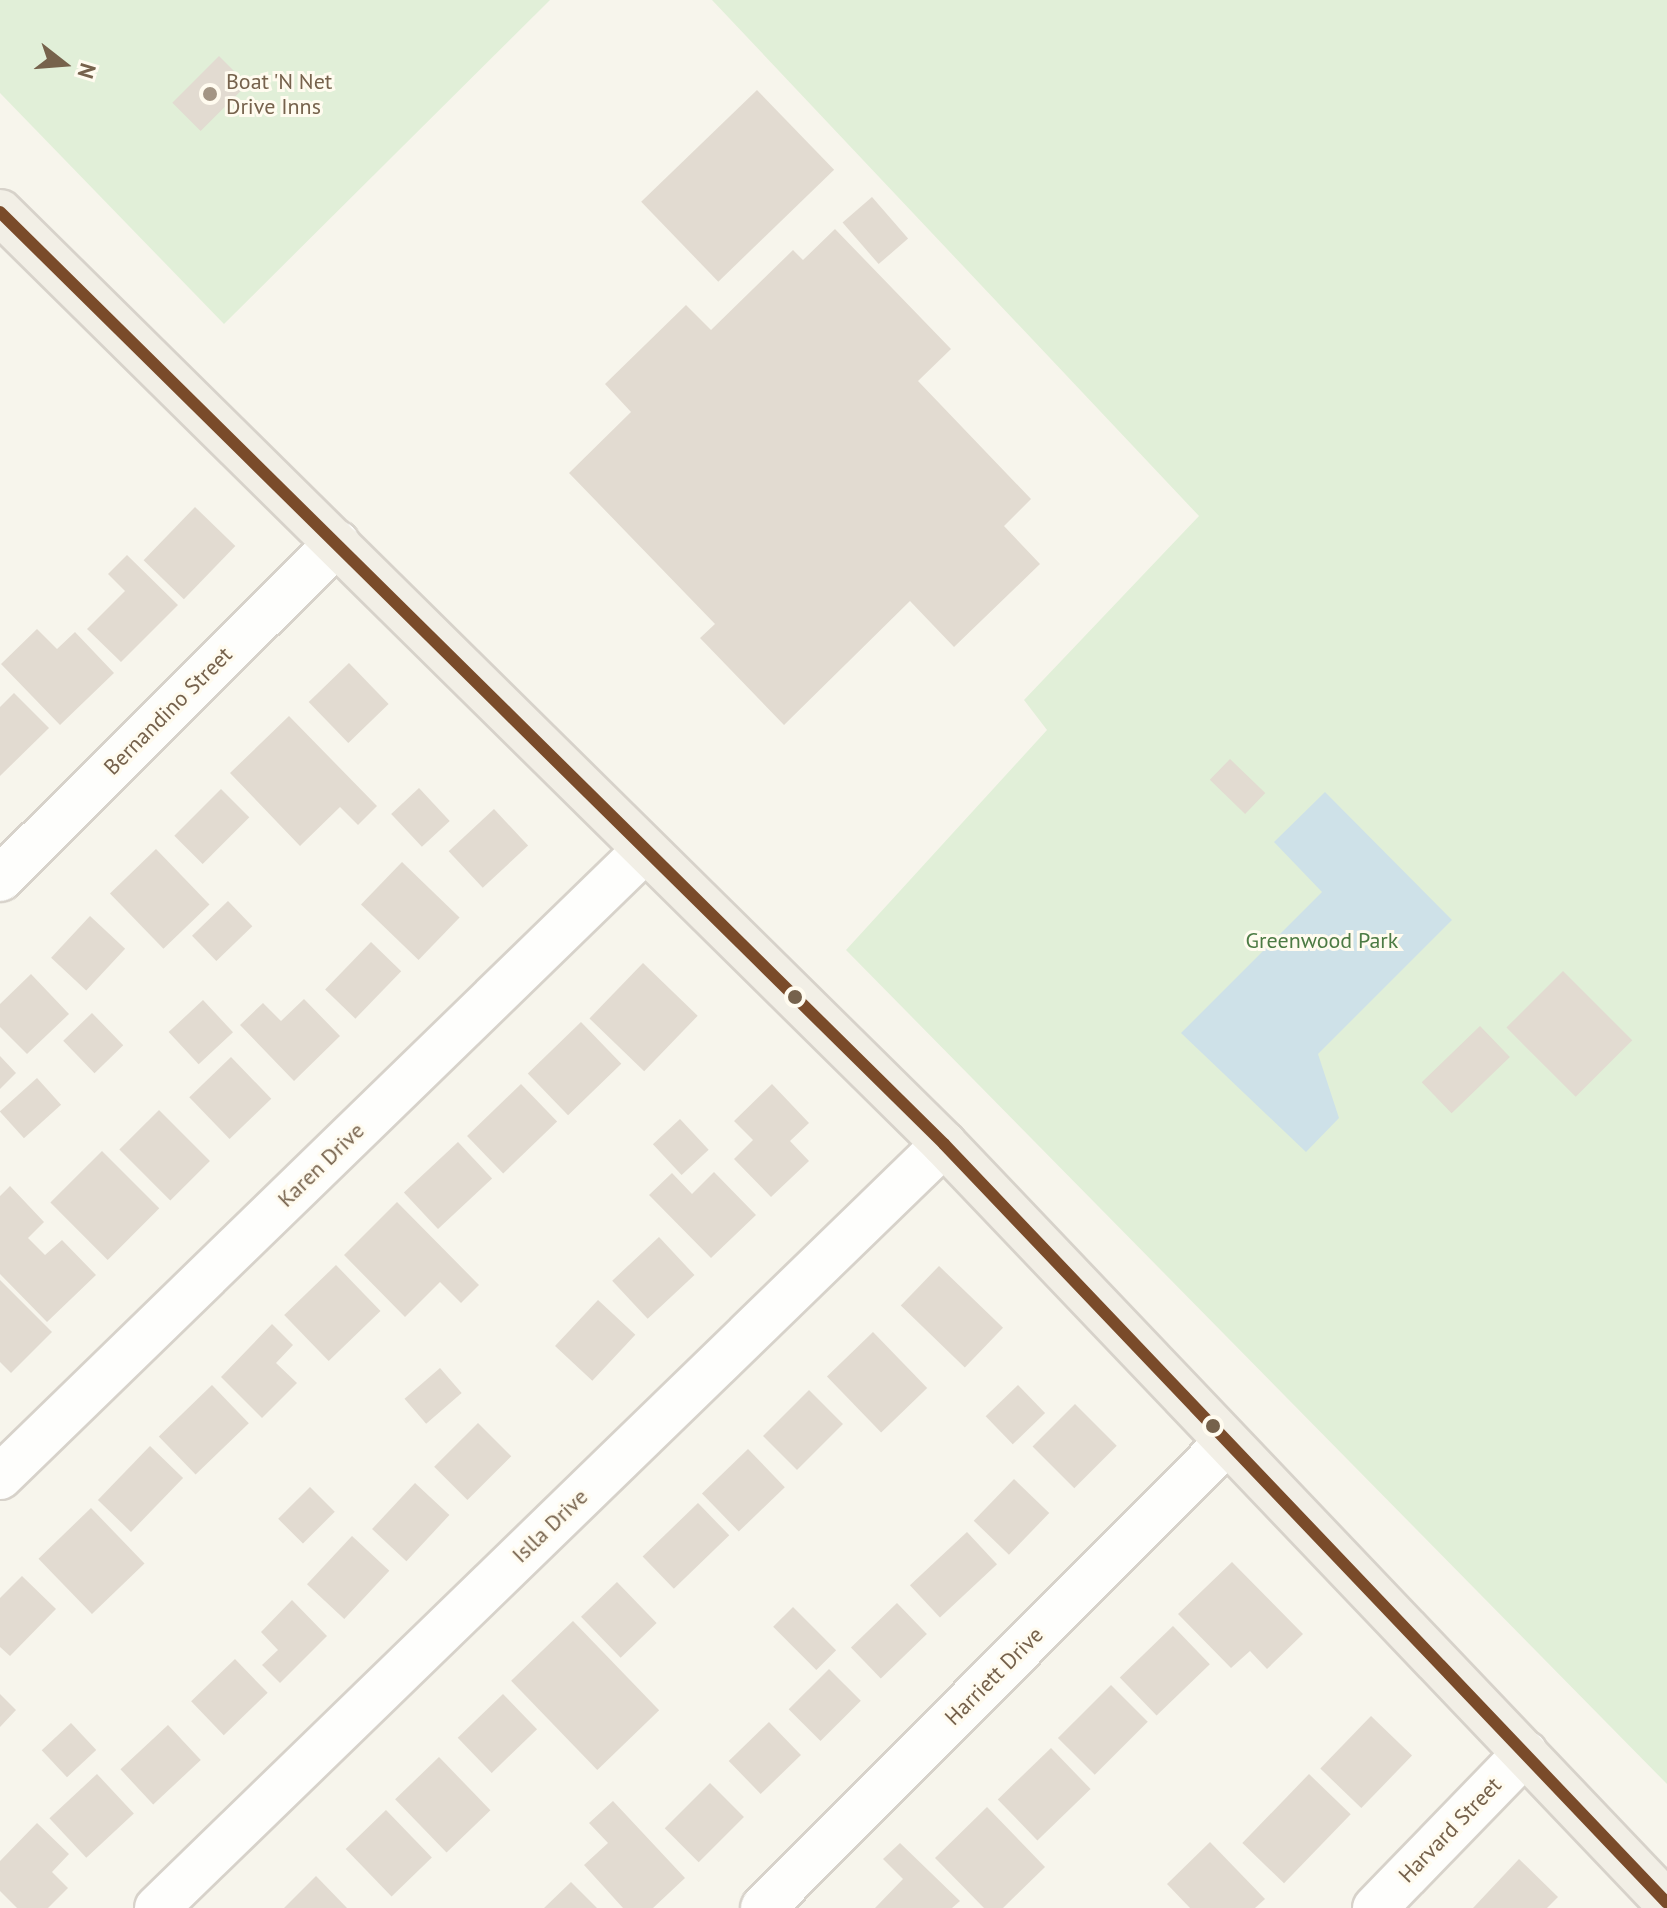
<!DOCTYPE html>
<style>
body{margin:0}
#map{position:relative;width:1667px;height:1908px;overflow:hidden;background:#f7f5ec;font-family:"PT Sans",sans-serif}
div>[style]{position:absolute}
.green>*{inset:0;background:#e1efd8}
.water>*{inset:0;background:#cee1e8}
.building>*{inset:0;background:#e2dbd1;transform-origin:0 0}
.roads{filter:drop-shadow(2px 0 #d7d2ca) drop-shadow(-2px 0 #d7d2ca) drop-shadow(0 2px #d7d2ca) drop-shadow(0 -2px #d7d2ca)}
.minor>*{height:44px;margin:-22px;padding:0 22px;transform-origin:22px;border-radius:22px;background:#fefefc}
.major>*{height:44px;margin:-22px;padding:0 22px;transform-origin:22px;border-radius:22px;background:#f2efe6}
.bus-1>*{height:12px;margin:-6px;padding:0 6px;transform-origin:6px;border-radius:6px;background:#7a4b2a}
.dots>*{width:22px;height:22px;translate:-50% -50%;box-sizing:border-box;border:4px solid #fffbef;border-radius:50%}
span{translate:-50% -50%;white-space:nowrap;text-align:center;line-height:1.15;-webkit-text-stroke:6px #fffbef;paint-order:stroke}
.poi-label{font-size:22px;color:#76624c}
.left{translate:0 -50%;text-align:left}
.street-label{font-size:22px;color:#76624c}
.park-label{font-size:22px;color:#4c7b44}
.north{position:absolute;left:24px;top:24px;width:80px;height:80px;-webkit-text-stroke:6px #fffbef;paint-order:stroke;rotate:107deg;font-size:22px;font-weight:700;line-height:32px;text-align:center;color:#76624c}
.north::after{content:'';display:block;margin:auto;width:28px;height:36px;background:#76624c;clip-path:polygon(50% 0,100% 100%,50% 72%,0 100%)}
</style>
<div id="map">
<div class="green">
<div style="clip-path:polygon(0 0,550px 0,224px 324px,0 93px)"></div>
<div style="clip-path:polygon(712px 0,1667px 0,1667px 1784px,846px 950px,1047px 730px,1024px 700px,1199px 516px)"></div>
</div>
<div class="water">
<div style="clip-path:polygon(1325px 792px,1452px 920px,1318px 1054px,1339px 1118px,1306px 1152px,1181px 1033px,1322px 892px,1274px 842px)"></div>
</div>
<div class="building">
<div style="left:219px;top:56px;width:40px;height:66px;rotate:45deg"></div>
<div style="left:757px;top:90px;width:111px;height:161px;rotate:46deg"></div>
<div style="left:872px;top:197px;width:55px;height:39px;rotate:49deg"></div>
<div style="clip-path:polygon(835px 229px,951px 349px,918px 381px,1031px 499px,1004px 526px,1040px 564px,954px 647px,910px 601px,784px 725px,700px 638px,715px 624px,569px 473px,631px 412px,605px 384px,686px 305px,711px 330px,793px 250px,803px 260px)"></div>
<div style="left:195px;top:507px;width:56px;height:74px;rotate:44deg"></div>
<div style="clip-path:polygon(127px 555px,178px 605px,121px 662px,87px 629px,125px 591px,108px 574px)"></div>
<div style="clip-path:polygon(37px 629px,57px 649px,75px 632px,114px 673px,60px 725px,1px 664px)"></div>
<div style="left:349px;top:663px;width:57px;height:56px;rotate:46deg"></div>
<div style="clip-path:polygon(14px 693px,49px 728px,0 776px,0 707px)"></div>
<div style="clip-path:polygon(289px 716px,377px 806px,358px 825px,340px 807px,300px 846px,230px 773px)"></div>
<div style="left:1230px;top:759px;width:49px;height:29px;rotate:44deg"></div>
<div style="left:419px;top:788px;width:45px;height:38px;rotate:47deg"></div>
<div style="left:221px;top:789px;width:40px;height:66px;rotate:45deg"></div>
<div style="left:494px;top:809px;width:50px;height:62px;rotate:47deg"></div>
<div style="left:156px;top:849px;width:77px;height:64px;rotate:46deg"></div>
<div style="left:402px;top:862px;width:80px;height:59px;rotate:44deg"></div>
<div style="left:228px;top:901px;width:35px;height:50px;rotate:46deg"></div>
<div style="left:90px;top:916px;width:48px;height:57px;rotate:43deg"></div>
<div style="left:371px;top:942px;width:42px;height:66px;rotate:44deg"></div>
<div style="left:643px;top:963px;width:76px;height:77px;rotate:44deg"></div>
<div style="left:1563px;top:971px;width:98px;height:80px;rotate:45deg"></div>
<div style="clip-path:polygon(31px 974px,69px 1014px,27px 1054px,0 1027px,0 1004px)"></div>
<div style="clip-path:polygon(304px 999px,340px 1036px,294px 1081px,240px 1025px,263px 1003px,281px 1021px)"></div>
<div style="left:203px;top:1000px;width:44px;height:47px;rotate:47deg"></div>
<div style="left:92px;top:1013px;width:45px;height:40px;rotate:46deg"></div>
<div style="left:581px;top:1022px;width:58px;height:74px;rotate:46deg"></div>
<div style="left:1480px;top:1026px;width:43px;height:81px;rotate:46deg"></div>
<div style="clip-path:polygon(0 1056px,16px 1073px,0 1089px)"></div>
<div style="left:231px;top:1057px;width:58px;height:58px;rotate:46deg"></div>
<div style="left:37px;top:1078px;width:36px;height:50px;rotate:48deg"></div>
<div style="left:521px;top:1084px;width:52px;height:75px;rotate:46deg"></div>
<div style="clip-path:polygon(772px 1084px,809px 1123px,790px 1141px,809px 1161px,771px 1197px,734px 1159px,753px 1140px,734px 1121px)"></div>
<div style="left:159px;top:1110px;width:72px;height:56px;rotate:45deg"></div>
<div style="left:680px;top:1119px;width:42px;height:37px;rotate:47deg"></div>
<div style="left:458px;top:1142px;width:50px;height:74px;rotate:47deg"></div>
<div style="left:102px;top:1151px;width:81px;height:73px;rotate:45deg"></div>
<div style="clip-path:polygon(714px 1172px,756px 1215px,711px 1258px,649px 1195px,672px 1173px,692px 1194px)"></div>
<div style="clip-path:polygon(10px 1186px,44px 1222px,28px 1238px,45px 1255px,62px 1240px,96px 1275px,47px 1322px,0 1274px,0 1196px)"></div>
<div style="clip-path:polygon(397px 1202px,479px 1285px,461px 1303px,440px 1282px,405px 1317px,344px 1255px)"></div>
<div style="left:659px;top:1237px;width:52px;height:64px;rotate:47deg"></div>
<div style="left:336px;top:1265px;width:64px;height:72px;rotate:46deg"></div>
<div style="left:939px;top:1266px;width:89px;height:55px;rotate:44deg"></div>
<div style="clip-path:polygon(0 1280px,52px 1332px,11px 1373px,0 1362px)"></div>
<div style="left:598px;top:1300px;width:51px;height:63px;rotate:43deg"></div>
<div style="clip-path:polygon(272px 1324px,293px 1345px,276px 1363px,297px 1383px,262px 1418px,221px 1377px)"></div>
<div style="left:873px;top:1332px;width:78px;height:64px;rotate:46deg"></div>
<div style="left:440px;top:1368px;width:33px;height:47px;rotate:49deg"></div>
<div style="left:212px;top:1385px;width:53px;height:74px;rotate:46deg"></div>
<div style="left:1018px;top:1385px;width:39px;height:45px;rotate:46deg"></div>
<div style="left:809px;top:1390px;width:48px;height:65px;rotate:45deg"></div>
<div style="left:1075px;top:1404px;width:59px;height:60px;rotate:45deg"></div>
<div style="left:478px;top:1423px;width:47px;height:62px;rotate:45deg"></div>
<div style="left:150px;top:1446px;width:46px;height:75px;rotate:44deg"></div>
<div style="left:748px;top:1449px;width:53px;height:64px;rotate:46deg"></div>
<div style="left:1014px;top:1479px;width:49px;height:58px;rotate:44deg"></div>
<div style="left:415px;top:1483px;width:47px;height:63px;rotate:43deg"></div>
<div style="left:310px;top:1487px;width:35px;height:45px;rotate:45deg"></div>
<div style="left:698px;top:1503px;width:45px;height:77px;rotate:46deg"></div>
<div style="left:91px;top:1508px;width:77px;height:73px;rotate:46deg"></div>
<div style="left:967px;top:1532px;width:44px;height:78px;rotate:47deg"></div>
<div style="left:352px;top:1536px;width:51px;height:66px;rotate:43deg"></div>
<div style="clip-path:polygon(1232px 1562px,1303px 1634px,1267px 1669px,1250px 1651px,1231px 1668px,1178px 1614px)"></div>
<div style="clip-path:polygon(22px 1576px,56px 1609px,10px 1656px,0 1647px,0 1598px)"></div>
<div style="left:617px;top:1582px;width:57px;height:50px;rotate:46deg"></div>
<div style="clip-path:polygon(292px 1600px,327px 1636px,280px 1683px,262px 1665px,278px 1650px,261px 1632px)"></div>
<div style="left:897px;top:1603px;width:43px;height:64px;rotate:46deg"></div>
<div style="left:793px;top:1607px;width:61px;height:28px;rotate:45deg"></div>
<div style="left:573px;top:1621px;width:124px;height:86px;rotate:46deg"></div>
<div style="left:1173px;top:1626px;width:53px;height:74px;rotate:46deg"></div>
<div style="left:235px;top:1659px;width:47px;height:61px;rotate:46deg"></div>
<div style="left:829px;top:1669px;width:45px;height:57px;rotate:45deg"></div>
<div style="left:1111px;top:1685px;width:52px;height:75px;rotate:45deg"></div>
<div style="clip-path:polygon(0 1694px,16px 1710px,0 1727px)"></div>
<div style="left:503px;top:1694px;width:49px;height:63px;rotate:46deg"></div>
<div style="left:1371px;top:1716px;width:57px;height:73px;rotate:44deg"></div>
<div style="left:769px;top:1722px;width:46px;height:56px;rotate:46deg"></div>
<div style="left:71px;top:1723px;width:37px;height:40px;rotate:47deg"></div>
<div style="left:168px;top:1725px;width:48px;height:65px;rotate:47deg"></div>
<div style="left:1051px;top:1748px;width:57px;height:74px;rotate:46deg"></div>
<div style="left:439px;top:1757px;width:74px;height:61px;rotate:46deg"></div>
<div style="left:97px;top:1774px;width:54px;height:65px;rotate:47deg"></div>
<div style="left:1309px;top:1774px;width:58px;height:96px;rotate:44deg"></div>
<div style="left:710px;top:1783px;width:48px;height:64px;rotate:45deg"></div>
<div style="clip-path:polygon(613px 1801px,685px 1878px,653px 1908px,623px 1908px,584px 1865px,608px 1843px,589px 1823px)"></div>
<div style="clip-path:polygon(987px 1807px,1045px 1867px,1003px 1908px,984px 1908px,935px 1858px)"></div>
<div style="left:386px;top:1810px;width:66px;height:56px;rotate:46deg"></div>
<div style="clip-path:polygon(37px 1823px,69px 1854px,52px 1872px,68px 1888px,48px 1908px,17px 1908px,0 1891px,0 1861px)"></div>
<div style="clip-path:polygon(1210px 1842px,1265px 1899px,1255px 1908px,1190px 1908px,1167px 1884px)"></div>
<div style="clip-path:polygon(900px 1843px,960px 1901px,952px 1908px,875px 1908px,903px 1879px,883px 1859px)"></div>
<div style="clip-path:polygon(1519px 1859px,1558px 1897px,1547px 1908px,1473px 1908px)"></div>
<div style="clip-path:polygon(316px 1876px,347px 1908px,284px 1908px)"></div>
<div style="clip-path:polygon(571px 1882px,597px 1908px,544px 1908px)"></div>
</div>
<div class="roads">
<div class="minor">
<div style="left:0;top:879px;width:476px;rotate:-44.9deg"></div>
<div style="left:0;top:1477px;width:897px;rotate:-44.19deg"></div>
<div style="left:157px;top:1908px;width:1097px;rotate:-44.15deg"></div>
<div style="left:763px;top:1908px;width:655px;rotate:-45.12deg"></div>
<div style="left:1375px;top:1908px;width:216px;rotate:-45.9deg"></div>
</div>
<div class="major">
<div style="left:0;top:212px;width:1327px;rotate:44.63deg"></div>
<div style="left:944px;top:1144px;width:1048px;rotate:46.39deg"></div>
</div>
</div>
<div class="bus-1">
<div style="left:0;top:212px;width:1327px;rotate:44.63deg"></div>
<div style="left:944px;top:1144px;width:1048px;rotate:46.39deg"></div>
</div>
<div class="dots">
<div style="left:210px;top:94px;background:#a39584"></div>
<div style="left:795px;top:997px;background:#76624c"></div>
<div style="left:1213px;top:1426px;background:#76624c"></div>
</div>
<div class="poi-label">
<span class="left" style="left:226px;top:94px">Boat 'N Net<br>Drive Inns</span>
</div>
<div class="street-label">
<span style="left:168px;top:711px;rotate:-45deg">Bernandino Street</span>
<span style="left:321px;top:1165px;rotate:-44deg">Karen Drive</span>
<span style="left:550px;top:1526px;rotate:-44deg">Islla Drive</span>
<span style="left:994px;top:1676px;rotate:-45deg">Harriett Drive</span>
<span style="left:1450px;top:1830px;rotate:-46deg">Harvard Street</span>
</div>
<div class="park-label">
<span style="left:1322px;top:941px">Greenwood Park</span>
</div>
<div class="north">N</div>
</div>
